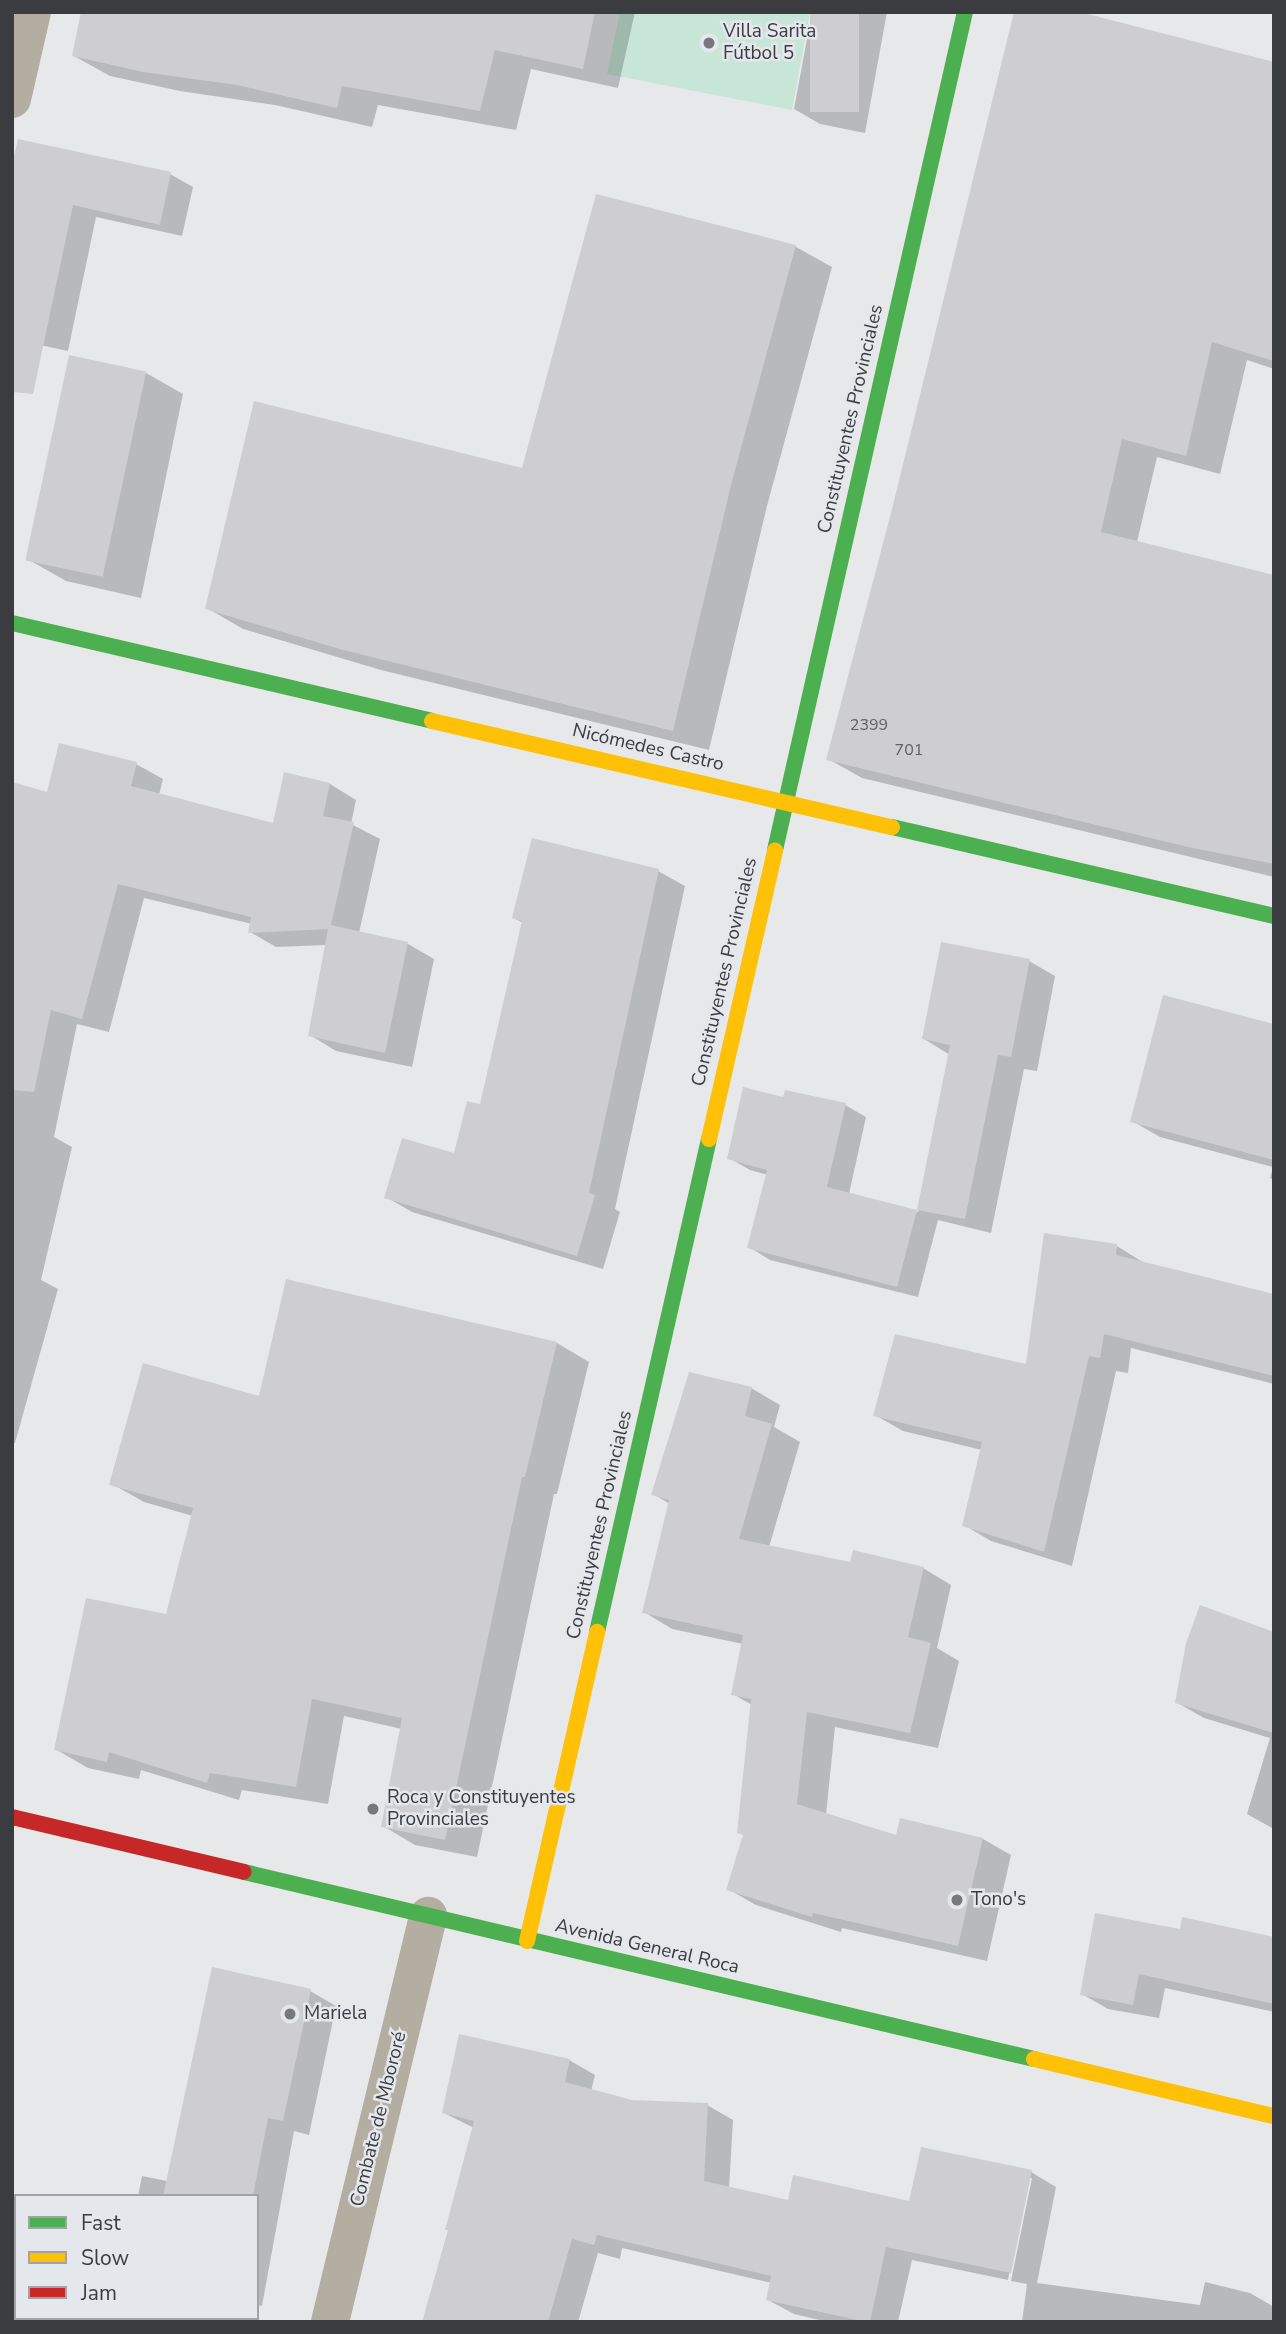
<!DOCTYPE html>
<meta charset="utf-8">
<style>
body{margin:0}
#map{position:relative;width:1286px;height:2334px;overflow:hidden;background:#e6e8ea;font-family:"Nunito Sans",sans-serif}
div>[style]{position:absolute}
.green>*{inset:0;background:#c8e6d8}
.shadow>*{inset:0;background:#0003}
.building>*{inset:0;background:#ceced0;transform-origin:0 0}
.street>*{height:38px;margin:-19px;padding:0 19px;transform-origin:19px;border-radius:19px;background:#b4ada1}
.fast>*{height:16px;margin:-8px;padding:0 8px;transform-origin:8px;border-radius:8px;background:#4caf50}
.slow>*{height:16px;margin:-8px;padding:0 8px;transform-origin:8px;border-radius:8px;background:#ffc107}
.jam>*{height:16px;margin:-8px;padding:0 8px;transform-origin:8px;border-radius:8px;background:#c62828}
.dots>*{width:19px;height:19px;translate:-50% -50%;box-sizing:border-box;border:4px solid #e4e7ec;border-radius:50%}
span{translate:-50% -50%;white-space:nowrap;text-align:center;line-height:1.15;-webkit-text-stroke:5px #e4e7ec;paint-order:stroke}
.number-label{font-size:16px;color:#606063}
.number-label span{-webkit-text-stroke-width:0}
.poi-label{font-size:19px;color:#3b3c3f}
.left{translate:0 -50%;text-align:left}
.street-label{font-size:19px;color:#3b3c3f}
.frame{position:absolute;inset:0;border:14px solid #3b3c3f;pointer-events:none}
.legend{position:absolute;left:14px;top:2194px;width:245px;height:126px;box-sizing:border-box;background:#e4e7ec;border:2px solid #a0a3a7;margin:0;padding:9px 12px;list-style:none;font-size:21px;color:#3b3c3f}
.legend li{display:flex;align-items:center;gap:14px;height:35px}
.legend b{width:35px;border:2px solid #a0a3a7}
</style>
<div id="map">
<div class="green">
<div style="clip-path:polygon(620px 12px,810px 12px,792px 110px,607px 74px)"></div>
</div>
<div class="shadow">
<div style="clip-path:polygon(83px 12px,635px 12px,618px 88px,531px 69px,516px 130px,378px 105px,372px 127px,275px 105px,180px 91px,110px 76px,74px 56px)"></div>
<div style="clip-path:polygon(812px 12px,887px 12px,865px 133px,820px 124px,794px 109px)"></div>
<div style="clip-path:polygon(1274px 63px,1274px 369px,1247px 360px,1220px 474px,1157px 457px,1137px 542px,1274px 576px,1274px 877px,862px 778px,828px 759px,893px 509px)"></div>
<div style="clip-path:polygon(12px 172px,170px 174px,193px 187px,182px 236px,96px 217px,68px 351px,21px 341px)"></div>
<div style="clip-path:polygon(597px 196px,796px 247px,832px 267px,767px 506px,709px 750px,381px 670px,243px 629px,207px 608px,524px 470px)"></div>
<div style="clip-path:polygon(146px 373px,183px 394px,141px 598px,66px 581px,29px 560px)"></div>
<div style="clip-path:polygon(136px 764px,163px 779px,159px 795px,274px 825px,285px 774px,330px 784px,356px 800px,351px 824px,380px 839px,359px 933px,408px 944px,434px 959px,412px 1067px,336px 1051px,310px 1035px,327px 945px,276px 947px,250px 932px,252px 924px,144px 898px,109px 1032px,77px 1024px,54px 1137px,72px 1147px,41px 1280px,58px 1289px,15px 1443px,12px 1442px,12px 784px,48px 794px)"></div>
<div style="clip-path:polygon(658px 871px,685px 886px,615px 1209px,620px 1212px,603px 1269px,412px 1212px,386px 1197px,455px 1155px,481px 1107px,523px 923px,514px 918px)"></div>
<div style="clip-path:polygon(1029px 961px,1055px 976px,1037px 1071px,1024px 1069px,991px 1233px,938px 1220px,918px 1297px,770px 1260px,749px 1247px,768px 1175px,750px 1170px,729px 1158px,785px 1099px,845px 1105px,866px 1117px,849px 1194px,918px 1212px,950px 1055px,924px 1039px)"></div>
<div style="clip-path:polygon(1274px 1029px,1274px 1180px,1270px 1178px,1273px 1167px,1160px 1137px,1132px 1121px)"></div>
<div style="clip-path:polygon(1117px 1246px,1144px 1263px,1274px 1296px,1274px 1384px,1131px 1348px,1128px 1373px,1116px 1371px,1072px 1566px,991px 1541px,964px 1525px,982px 1450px,903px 1431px,875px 1415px,1027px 1366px)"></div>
<div style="clip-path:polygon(557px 1343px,589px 1362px,557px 1494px,554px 1494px,477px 1857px,415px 1845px,383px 1826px,402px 1729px,344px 1716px,328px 1804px,242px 1790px,239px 1800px,141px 1770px,139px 1779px,88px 1768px,55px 1749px,168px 1616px,193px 1516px,144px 1502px,112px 1484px,261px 1398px)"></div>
<div style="clip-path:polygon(751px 1388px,780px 1405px,774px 1427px,800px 1442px,769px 1547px,851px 1565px,923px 1568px,951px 1585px,937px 1648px,959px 1661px,938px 1748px,835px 1727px,826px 1815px,897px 1837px,983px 1839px,1011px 1855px,987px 1961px,842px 1928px,841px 1932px,756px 1905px,728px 1889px,745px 1836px,752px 1705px,733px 1694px,743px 1644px,672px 1629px,644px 1612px,670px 1504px,653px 1494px)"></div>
<div style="clip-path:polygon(1274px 1634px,1274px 1829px,1247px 1814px,1270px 1738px,1204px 1718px,1176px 1702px)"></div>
<div style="clip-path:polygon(1181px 1931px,1274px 1939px,1274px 2012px,1165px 1988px,1159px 2018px,1108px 2009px,1082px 1994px)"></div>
<div style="clip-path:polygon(310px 1991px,336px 2006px,309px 2135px,294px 2131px,262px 2306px,257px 2305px,257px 2196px,138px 2196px,142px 2176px,167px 2181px)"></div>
<div style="clip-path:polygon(569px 2060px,595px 2075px,591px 2091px,632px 2101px,707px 2105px,733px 2120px,729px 2189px,789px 2203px,911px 2203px,1031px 2172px,1056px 2187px,1037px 2283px,1200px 2305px,1205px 2282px,1250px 2293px,1274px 2307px,1273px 2322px,1022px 2322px,1027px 2284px,1011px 2281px,1032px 2178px,1028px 2178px,1008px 2280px,912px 2260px,898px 2322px,828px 2322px,794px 2314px,768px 2300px,772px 2283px,622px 2248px,620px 2259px,598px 2253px,578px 2322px,424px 2322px,450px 2230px,474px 2128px,444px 2113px)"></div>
<div style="clip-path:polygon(12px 2273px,16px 2274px,16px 2318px,201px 2318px,199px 2322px,12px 2322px)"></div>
</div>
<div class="building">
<div style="clip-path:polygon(81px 12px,595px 12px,583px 69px,495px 50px,480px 111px,342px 86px,337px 108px,237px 85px,143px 72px,72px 56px)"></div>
<div style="left:810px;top:12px;width:49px;height:100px"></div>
<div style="clip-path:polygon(1014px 12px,1080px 12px,1274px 62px,1274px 361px,1212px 342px,1186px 456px,1122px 439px,1101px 532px,1274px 575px,1274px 864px,1188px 847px,826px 760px,892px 509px)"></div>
<div style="clip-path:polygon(18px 139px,171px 172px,160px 225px,73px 205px,33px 394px,12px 392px,12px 164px)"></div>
<div style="clip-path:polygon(596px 194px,796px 245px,731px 485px,673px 731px,343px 650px,205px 609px,254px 401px,522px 468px)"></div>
<div style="left:69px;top:355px;width:79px;height:210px;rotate:12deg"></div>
<div style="clip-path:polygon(59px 743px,137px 762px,131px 786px,273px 823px,284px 772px,330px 783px,323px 816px,354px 822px,331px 925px,408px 942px,385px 1053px,308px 1036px,328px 929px,248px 933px,251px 917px,118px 884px,82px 1019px,51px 1010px,34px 1092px,12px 1090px,12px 782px,47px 792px)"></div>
<div style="clip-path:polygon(532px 838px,659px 869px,589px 1193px,595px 1195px,577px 1256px,384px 1198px,402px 1138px,454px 1153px,467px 1101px,480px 1104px,522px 921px,512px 918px)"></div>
<div style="clip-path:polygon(941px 942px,1030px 959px,1011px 1057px,998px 1055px,965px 1219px,917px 1210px,950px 1045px,922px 1039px)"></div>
<div style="clip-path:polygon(1163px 995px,1274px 1024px,1274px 1160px,1130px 1122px)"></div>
<div style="clip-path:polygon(743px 1087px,783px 1097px,785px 1090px,846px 1103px,827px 1187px,917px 1210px,897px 1287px,747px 1248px,767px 1170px,727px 1159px)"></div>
<div style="clip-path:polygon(1044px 1233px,1117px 1244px,1116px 1255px,1274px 1294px,1274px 1376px,1104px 1334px,1100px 1358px,1089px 1356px,1044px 1552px,962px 1526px,982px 1442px,873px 1416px,895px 1334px,1026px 1364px)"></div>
<div style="clip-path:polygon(286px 1279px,557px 1342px,525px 1477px,522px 1477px,445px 1840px,381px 1827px,402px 1718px,312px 1699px,296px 1787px,210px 1773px,207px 1783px,109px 1752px,107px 1762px,54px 1750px,86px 1598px,166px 1614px,193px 1508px,109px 1485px,143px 1363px,259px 1396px)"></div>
<div style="clip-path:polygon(689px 1372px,752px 1387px,745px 1416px,772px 1424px,739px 1539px,850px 1562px,853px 1550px,924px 1567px,908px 1637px,931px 1643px,910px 1733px,807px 1712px,797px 1804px,896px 1835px,900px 1818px,983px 1838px,958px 1946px,813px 1913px,812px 1917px,726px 1890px,743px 1835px,737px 1833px,751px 1699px,731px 1695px,743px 1635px,642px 1613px,669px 1500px,651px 1495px)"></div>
<div style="clip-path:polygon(1200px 1605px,1274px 1632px,1274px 1733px,1175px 1703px,1186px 1643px)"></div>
<div style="clip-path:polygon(1095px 1913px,1180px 1929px,1182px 1917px,1274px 1937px,1274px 2004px,1139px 1974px,1133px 2005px,1080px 1995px)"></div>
<div style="clip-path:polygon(212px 1967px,311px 1989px,283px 2121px,268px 2118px,253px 2196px,163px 2196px)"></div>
<div style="clip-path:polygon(459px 2034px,570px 2059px,565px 2082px,632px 2100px,708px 2103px,704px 2181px,788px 2200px,793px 2175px,909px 2201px,921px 2147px,1032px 2170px,1011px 2273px,886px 2247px,870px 2322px,866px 2322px,766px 2300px,771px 2276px,597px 2235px,594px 2245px,572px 2239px,548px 2322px,422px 2322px,448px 2230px,445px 2230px,474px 2121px,442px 2113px)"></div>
</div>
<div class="street">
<div style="left:12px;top:99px;width:89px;rotate:-77.1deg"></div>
<div style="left:330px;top:2322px;width:418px;rotate:-76.4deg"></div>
</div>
<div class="fast">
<div style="left:12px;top:623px;width:431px;rotate:13.1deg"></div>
<div style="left:892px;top:827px;width:392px;rotate:13.1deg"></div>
<div style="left:775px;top:850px;width:859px;rotate:-77.23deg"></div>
<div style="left:597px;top:1632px;width:506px;rotate:-77.2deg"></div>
<div style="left:244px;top:1872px;width:812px;rotate:13.32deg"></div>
</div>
<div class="slow">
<div style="left:432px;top:721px;width:472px;rotate:13deg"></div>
<div style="left:709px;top:1139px;width:296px;rotate:-77.1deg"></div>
<div style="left:527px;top:1941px;width:317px;rotate:-77.2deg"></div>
<div style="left:1034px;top:2059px;width:247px;rotate:13.4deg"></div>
</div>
<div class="jam">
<div style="left:12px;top:1817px;width:238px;rotate:13.3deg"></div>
</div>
<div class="dots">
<div style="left:709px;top:43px;background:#77787b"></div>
<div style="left:373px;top:1809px;background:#77787b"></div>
<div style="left:957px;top:1900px;background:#77787b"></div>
<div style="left:290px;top:2014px;background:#77787b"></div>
</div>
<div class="number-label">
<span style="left:869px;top:725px">2399</span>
<span style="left:909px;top:750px">701</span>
</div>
<div class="poi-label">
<span class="left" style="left:723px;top:43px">Villa Sarita<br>Fútbol 5</span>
<span class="left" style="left:387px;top:1809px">Roca y Constituyentes<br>Provinciales</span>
<span class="left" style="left:971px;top:1900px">Tono's</span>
<span class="left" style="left:304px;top:2014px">Mariela</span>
</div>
<div class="street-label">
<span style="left:851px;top:419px;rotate:-77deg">Constituyentes Provinciales</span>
<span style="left:648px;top:748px;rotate:13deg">Nicómedes Castro</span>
<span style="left:725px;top:972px;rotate:-77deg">Constituyentes Provinciales</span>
<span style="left:600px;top:1525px;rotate:-77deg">Constituyentes Provinciales</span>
<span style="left:647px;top:1947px;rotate:13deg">Avenida General Roca</span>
<span style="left:379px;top:2119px;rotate:-76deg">Combate de Mbororé</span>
</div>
<div class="frame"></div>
<ul class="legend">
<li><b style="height:9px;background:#4caf50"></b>Fast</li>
<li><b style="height:9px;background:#ffc107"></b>Slow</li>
<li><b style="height:9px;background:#c62828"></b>Jam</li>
</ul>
</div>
